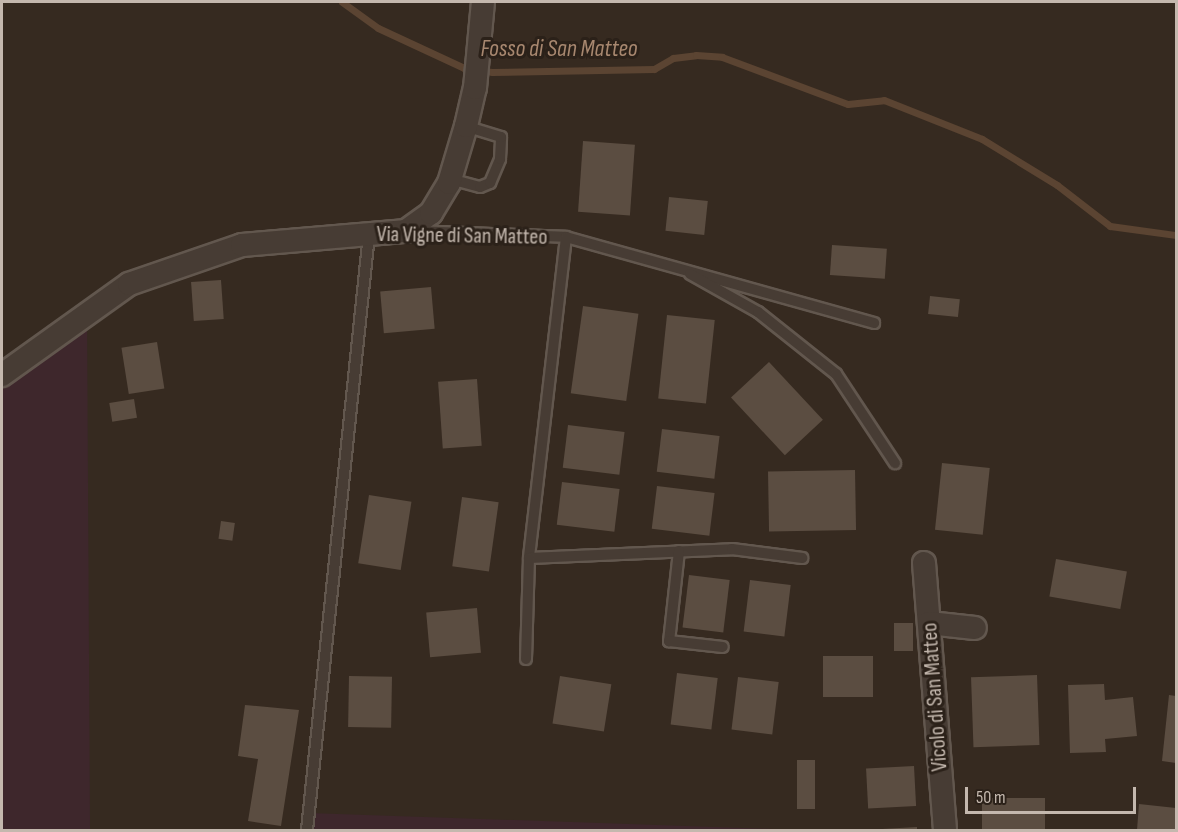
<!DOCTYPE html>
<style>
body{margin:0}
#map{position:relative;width:1178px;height:832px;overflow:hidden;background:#362a20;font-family:"Sofia Sans Condensed",sans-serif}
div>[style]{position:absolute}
.green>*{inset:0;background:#3e272c}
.stream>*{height:7px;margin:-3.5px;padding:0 3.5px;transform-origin:3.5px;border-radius:3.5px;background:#5b4432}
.building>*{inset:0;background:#5b4d41;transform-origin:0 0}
.roads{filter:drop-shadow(2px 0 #62574e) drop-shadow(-2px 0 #62574e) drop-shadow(0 2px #62574e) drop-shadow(0 -2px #62574e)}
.service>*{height:10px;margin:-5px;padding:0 5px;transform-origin:5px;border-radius:5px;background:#473c34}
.minor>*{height:22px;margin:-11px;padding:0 11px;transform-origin:11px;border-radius:11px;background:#473c34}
span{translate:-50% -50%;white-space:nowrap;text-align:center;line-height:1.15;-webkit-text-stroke:6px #2b2119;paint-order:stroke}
.street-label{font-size:22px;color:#c4b8ae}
.water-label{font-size:24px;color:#a7876f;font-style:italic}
.frame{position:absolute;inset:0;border:3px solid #c4b8ae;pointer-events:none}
.scale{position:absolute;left:965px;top:787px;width:171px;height:27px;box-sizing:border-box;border:3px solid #c4b8ae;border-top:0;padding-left:8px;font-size:18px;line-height:21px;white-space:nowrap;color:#c4b8ae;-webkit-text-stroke:4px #2b2119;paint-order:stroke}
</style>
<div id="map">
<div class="green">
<div style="clip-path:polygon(87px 314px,90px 830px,2px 830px,2px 375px)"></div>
<div style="clip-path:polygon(309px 813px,774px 829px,774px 830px,307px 830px)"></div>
</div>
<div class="stream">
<div style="left:342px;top:2px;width:44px;rotate:35.8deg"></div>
<div style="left:378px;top:28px;width:95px;rotate:24.9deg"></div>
<div style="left:464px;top:68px;width:28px;rotate:8deg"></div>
<div style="left:492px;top:72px;width:162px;rotate:-1.1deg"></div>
<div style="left:654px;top:69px;width:22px;rotate:-30deg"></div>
<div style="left:673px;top:58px;width:23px;rotate:-7deg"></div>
<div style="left:696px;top:55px;width:26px;rotate:4deg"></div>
<div style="left:722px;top:57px;width:134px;rotate:20.5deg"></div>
<div style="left:848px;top:104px;width:36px;rotate:-6deg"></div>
<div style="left:884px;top:100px;width:105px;rotate:21.7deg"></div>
<div style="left:982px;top:139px;width:88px;rotate:31.5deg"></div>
<div style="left:1057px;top:185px;width:67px;rotate:37.7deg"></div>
<div style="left:1110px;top:226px;width:67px;rotate:7.8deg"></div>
</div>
<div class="building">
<div style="left:583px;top:141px;width:52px;height:71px;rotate:4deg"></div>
<div style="left:669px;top:197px;width:39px;height:34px;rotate:6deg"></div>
<div style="left:832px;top:245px;width:55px;height:30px;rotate:4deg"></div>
<div style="left:221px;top:280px;width:39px;height:30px;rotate:86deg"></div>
<div style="left:431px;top:287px;width:42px;height:51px;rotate:85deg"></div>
<div style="left:930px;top:296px;width:30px;height:18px;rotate:6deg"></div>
<div style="left:583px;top:306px;width:56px;height:88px;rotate:8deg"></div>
<div style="left:667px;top:315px;width:48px;height:84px;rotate:6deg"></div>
<div style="left:157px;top:342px;width:47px;height:36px;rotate:81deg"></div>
<div style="left:769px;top:362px;width:79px;height:52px;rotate:47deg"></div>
<div style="left:477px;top:379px;width:67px;height:39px;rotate:86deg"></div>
<div style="left:134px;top:399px;width:19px;height:25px;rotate:81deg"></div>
<div style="left:568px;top:425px;width:57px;height:43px;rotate:7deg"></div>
<div style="left:662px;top:429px;width:58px;height:43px;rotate:7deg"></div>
<div style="left:942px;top:463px;width:48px;height:67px;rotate:6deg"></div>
<div style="left:855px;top:470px;width:60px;height:87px;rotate:89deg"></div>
<div style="left:562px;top:482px;width:58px;height:43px;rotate:7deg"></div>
<div style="left:657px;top:486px;width:58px;height:43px;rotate:7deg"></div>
<div style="left:369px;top:495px;width:43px;height:69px;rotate:9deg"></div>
<div style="left:462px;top:497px;width:37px;height:70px;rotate:8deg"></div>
<div style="left:221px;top:521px;width:14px;height:18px;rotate:8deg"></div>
<div style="left:1056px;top:559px;width:72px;height:38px;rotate:10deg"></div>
<div style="left:689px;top:575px;width:41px;height:53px;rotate:7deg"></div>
<div style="left:750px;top:580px;width:41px;height:52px;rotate:7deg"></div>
<div style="left:477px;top:608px;width:45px;height:51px;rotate:85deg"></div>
<div style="left:894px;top:623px;width:19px;height:28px"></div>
<div style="left:823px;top:656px;width:50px;height:41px"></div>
<div style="left:677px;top:673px;width:41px;height:52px;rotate:7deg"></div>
<div style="left:1037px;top:675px;width:70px;height:66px;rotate:88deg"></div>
<div style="left:349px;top:676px;width:43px;height:51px;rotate:1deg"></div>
<div style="left:560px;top:676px;width:52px;height:48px;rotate:9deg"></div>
<div style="left:738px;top:677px;width:41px;height:53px;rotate:7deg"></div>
<div style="clip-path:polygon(1104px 684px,1105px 700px,1133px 697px,1137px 736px,1105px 739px,1106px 752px,1070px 753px,1068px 685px)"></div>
<div style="clip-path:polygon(1169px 695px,1176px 696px,1176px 763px,1162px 761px)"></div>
<div style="clip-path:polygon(245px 705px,299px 710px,281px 826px,248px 821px,258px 759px,238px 756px)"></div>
<div style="left:797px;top:760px;width:18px;height:49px"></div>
<div style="left:914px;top:766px;width:40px;height:48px;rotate:87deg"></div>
<div style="left:982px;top:798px;width:63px;height:32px"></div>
<div style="clip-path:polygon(1139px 804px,1176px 808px,1176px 830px,1137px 830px)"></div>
<div style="clip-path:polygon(917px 827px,917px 830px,882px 830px,882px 829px)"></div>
</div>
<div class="roads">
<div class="service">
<div style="left:450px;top:179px;width:31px;rotate:15deg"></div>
<div style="left:480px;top:187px;width:11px;rotate:-22deg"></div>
<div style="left:490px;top:183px;width:26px;rotate:-67deg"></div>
<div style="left:500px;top:159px;width:22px;rotate:-87deg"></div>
<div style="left:501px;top:137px;width:37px;rotate:-163deg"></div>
<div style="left:412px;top:231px;width:154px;rotate:2.2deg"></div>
<div style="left:566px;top:237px;width:320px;rotate:15.6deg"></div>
<div style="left:566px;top:237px;width:323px;rotate:96.6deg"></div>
<div style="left:529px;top:558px;width:203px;rotate:-2.5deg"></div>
<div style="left:732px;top:549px;width:71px;rotate:7.3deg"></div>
<div style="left:690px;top:274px;width:78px;rotate:29.2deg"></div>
<div style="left:758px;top:312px;width:100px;rotate:38.5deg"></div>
<div style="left:836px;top:374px;width:107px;rotate:56.5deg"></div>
<div style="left:679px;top:551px;width:91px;rotate:96.3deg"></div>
<div style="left:669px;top:641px;width:54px;rotate:6.3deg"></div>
<div style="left:526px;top:659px;width:101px;rotate:-88.3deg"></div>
<div style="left:307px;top:830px;width:599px;rotate:-84.06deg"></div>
</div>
<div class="minor">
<div style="left:2px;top:375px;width:156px;rotate:-35.6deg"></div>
<div style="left:129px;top:284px;width:120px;rotate:-19deg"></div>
<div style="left:242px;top:245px;width:165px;rotate:-4.9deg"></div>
<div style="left:406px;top:231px;width:31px;rotate:-36deg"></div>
<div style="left:431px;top:213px;width:35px;rotate:-59deg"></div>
<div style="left:449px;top:183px;width:59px;rotate:-73.4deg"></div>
<div style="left:466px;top:126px;width:39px;rotate:-77deg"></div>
<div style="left:475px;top:88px;width:86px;rotate:-84.7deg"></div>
<div style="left:924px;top:563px;width:268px;rotate:85.5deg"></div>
<div style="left:929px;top:623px;width:46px;rotate:6.2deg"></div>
</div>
</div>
<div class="street-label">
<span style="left:462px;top:236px;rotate:1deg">Via Vigne di San Matteo</span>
<span style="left:935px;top:697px;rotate:-94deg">Vicolo di San Matteo</span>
</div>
<div class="water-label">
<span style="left:559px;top:49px">Fosso di San Matteo</span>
</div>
<div class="frame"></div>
<div class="scale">50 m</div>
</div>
